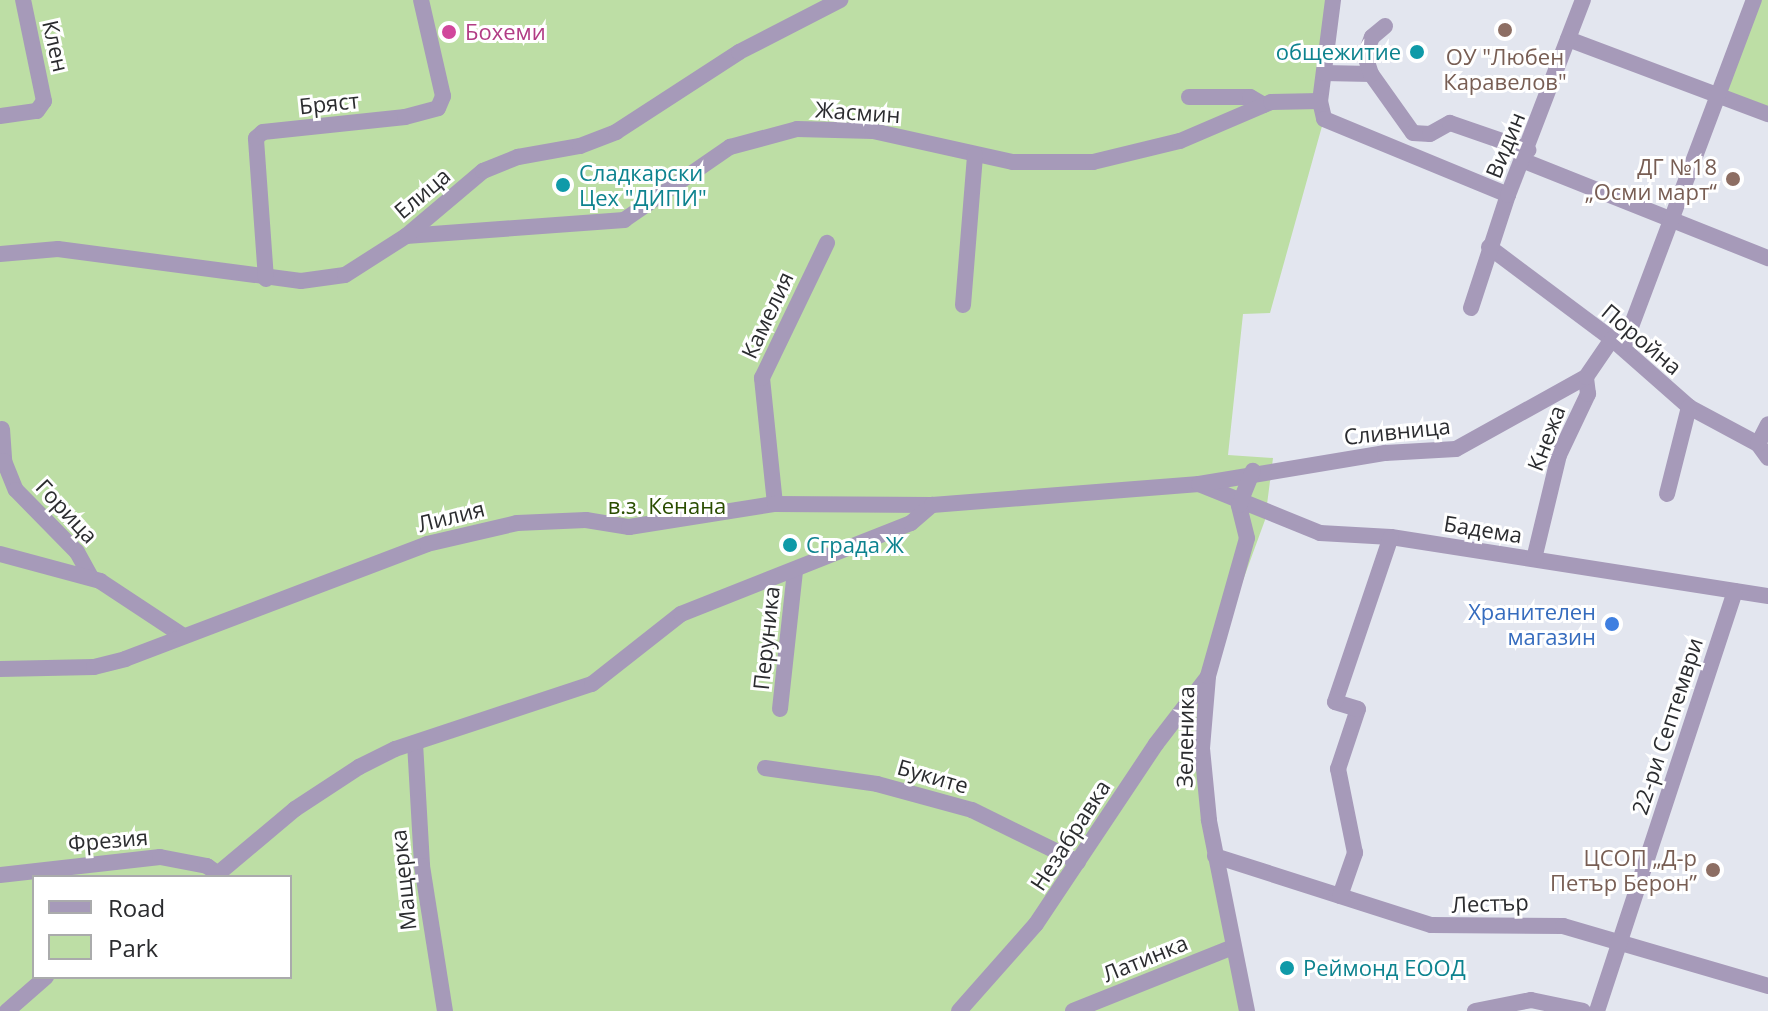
<!DOCTYPE html>
<meta charset="utf-8">
<style>
body{margin:0}
#map{position:relative;width:1768px;height:1011px;overflow:hidden;background:#e3e6ef;font-family:"Open Sans",sans-serif}
div>[style]{position:absolute}
.green>*{inset:0;background:#bddea5}
.minor>*{height:16px;margin:-8px;padding:0 8px;transform-origin:8px;border-radius:8px;background:#a69ab9}
.dots>*{width:22px;height:22px;translate:-50% -50%;box-sizing:border-box;border:4px solid #fff;border-radius:50%}
span{translate:-50% -50%;white-space:nowrap;text-align:center;line-height:1.15;-webkit-text-stroke:6px #fff;paint-order:stroke}
.hotel-label{font-size:22px;color:#b23c85}
.left{translate:0 -50%;text-align:left}
.street-label{font-size:22px;color:#2b2c2f}
.culture-label{font-size:22px;color:#0d838f}
.right{translate:-100% -50%;text-align:right}
.education-label{font-size:22px;color:#785e54}
.park-label{font-size:22px;color:#2a4d00}
.shop-label{font-size:22px;color:#366cbe}
.legend{position:absolute;left:32px;top:875px;width:260px;height:104px;box-sizing:border-box;background:#fff;border:2px solid #aaabac;margin:0;padding:10px 14px;list-style:none;font-size:24px;color:#2b2c2f}
.legend li{display:flex;align-items:center;gap:16px;height:40px}
.legend b{width:40px;border:2px solid #aaabac}
</style>
<div id="map">
<div class="green">
<div style="clip-path:polygon(evenodd,0 0,1333px 0,1324px 119px,1270px 313px,1243px 314px,1228px 455px,1273px 458px,1265px 520px,1208px 676px,1202px 748px,1247px 1011px,0 1011px,0 0,34px 877px,290px 877px,290px 977px,34px 977px,34px 877px)"></div>
<div style="clip-path:polygon(1759px 0,1768px 0,1768px 110px,1724px 93px)"></div>
</div>
<div class="minor">
<div style="left:1333px;top:0;width:102px;rotate:97.3deg"></div>
<div style="left:1320px;top:101px;width:18px;rotate:77deg"></div>
<div style="left:1324px;top:119px;width:199px;rotate:22.4deg"></div>
<div style="left:1568px;top:39px;width:214px;rotate:20.6deg"></div>
<div style="left:1324px;top:73px;width:47px;rotate:1.2deg"></div>
<div style="left:1371px;top:74px;width:72px;rotate:54.6deg"></div>
<div style="left:1413px;top:133px;width:17px;rotate:3deg"></div>
<div style="left:1430px;top:134px;width:23px;rotate:-29deg"></div>
<div style="left:1450px;top:123px;width:83px;rotate:19.1deg"></div>
<div style="left:1371px;top:74px;width:19px;rotate:-108deg"></div>
<div style="left:1365px;top:56px;width:20px;rotate:-70deg"></div>
<div style="left:1372px;top:37px;width:17px;rotate:-40deg"></div>
<div style="left:1189px;top:97px;width:61px"></div>
<div style="left:1250px;top:97px;width:16px;rotate:30deg"></div>
<div style="left:0;top:116px;width:37px;rotate:-8deg"></div>
<div style="left:37px;top:111px;width:12px;rotate:-55deg"></div>
<div style="left:44px;top:101px;width:103px;rotate:-101.7deg"></div>
<div style="left:1524px;top:161px;width:263px;rotate:21.7deg"></div>
<div style="left:406px;top:236px;width:219px;rotate:-4.2deg"></div>
<div style="left:624px;top:220px;width:129px;rotate:-34.6deg"></div>
<div style="left:730px;top:147px;width:69px;rotate:-15deg"></div>
<div style="left:797px;top:129px;width:76px;rotate:1.5deg"></div>
<div style="left:873px;top:131px;width:143px;rotate:12.5deg"></div>
<div style="left:1013px;top:162px;width:80px"></div>
<div style="left:1093px;top:162px;width:89px;rotate:-13.6deg"></div>
<div style="left:1180px;top:141px;width:99px;rotate:-23.2deg"></div>
<div style="left:1271px;top:102px;width:49px;rotate:-1.2deg"></div>
<div style="left:1489px;top:247px;width:154px;rotate:36.8deg"></div>
<div style="left:1612px;top:339px;width:103px;rotate:41.4deg"></div>
<div style="left:1689px;top:407px;width:78px;rotate:28.2deg"></div>
<div style="left:1758px;top:444px;width:17px;rotate:54deg"></div>
<div style="left:0;top:254px;width:58px;rotate:-4.9deg"></div>
<div style="left:58px;top:249px;width:245px;rotate:7.5deg"></div>
<div style="left:301px;top:281px;width:44px;rotate:-7.8deg"></div>
<div style="left:345px;top:275px;width:72px;rotate:-32.6deg"></div>
<div style="left:406px;top:236px;width:101px;rotate:-40.2deg"></div>
<div style="left:483px;top:171px;width:38px;rotate:-22deg"></div>
<div style="left:518px;top:157px;width:63px;rotate:-10.1deg"></div>
<div style="left:580px;top:146px;width:39px;rotate:-21deg"></div>
<div style="left:616px;top:132px;width:147px;rotate:-33deg"></div>
<div style="left:739px;top:52px;width:114px;rotate:-27.2deg"></div>
<div style="left:266px;top:279px;width:141px;rotate:-94.1deg"></div>
<div style="left:256px;top:138px;width:9px;rotate:-41deg"></div>
<div style="left:263px;top:132px;width:143px;rotate:-6deg"></div>
<div style="left:405px;top:117px;width:34px;rotate:-15deg"></div>
<div style="left:438px;top:108px;width:13px;rotate:-67deg"></div>
<div style="left:443px;top:96px;width:98px;rotate:-102.9deg"></div>
<div style="left:963px;top:305px;width:150px;rotate:-85.4deg"></div>
<div style="left:1471px;top:308px;width:119px;rotate:-71.9deg"></div>
<div style="left:1508px;top:195px;width:209px;rotate:-69deg"></div>
<div style="left:1623px;top:348px;width:372px;rotate:-69.4deg"></div>
<div style="left:2px;top:429px;width:32px;rotate:86deg"></div>
<div style="left:4px;top:461px;width:31px;rotate:68deg"></div>
<div style="left:16px;top:490px;width:87px;rotate:45.5deg"></div>
<div style="left:77px;top:552px;width:29px;rotate:61deg"></div>
<div style="left:1758px;top:444px;width:22px;rotate:-63deg"></div>
<div style="left:1199px;top:484px;width:131px;rotate:22deg"></div>
<div style="left:1320px;top:533px;width:71px;rotate:3.2deg"></div>
<div style="left:1391px;top:537px;width:382px;rotate:8.9deg"></div>
<div style="left:1667px;top:494px;width:90px;rotate:-75.8deg"></div>
<div style="left:775px;top:504px;width:127px;rotate:-95.9deg"></div>
<div style="left:762px;top:378px;width:150px;rotate:-64.3deg"></div>
<div style="left:0;top:554px;width:104px;rotate:15.1deg"></div>
<div style="left:100px;top:581px;width:98px;rotate:33.4deg"></div>
<div style="left:1534px;top:559px;width:107px;rotate:-76.5deg"></div>
<div style="left:1559px;top:455px;width:68px;rotate:-64.6deg"></div>
<div style="left:1588px;top:394px;width:17px;rotate:-97deg"></div>
<div style="left:0;top:669px;width:94px;rotate:-1.2deg"></div>
<div style="left:94px;top:667px;width:32px;rotate:-14deg"></div>
<div style="left:125px;top:659px;width:323px;rotate:-20.8deg"></div>
<div style="left:427px;top:544px;width:92px;rotate:-13.1deg"></div>
<div style="left:517px;top:523px;width:69px;rotate:-2.5deg"></div>
<div style="left:586px;top:520px;width:44px;rotate:9.2deg"></div>
<div style="left:629px;top:527px;width:148px;rotate:-9deg"></div>
<div style="left:775px;top:504px;width:157px;rotate:0.4deg"></div>
<div style="left:780px;top:709px;width:139px;rotate:-83.8deg"></div>
<div style="left:415px;top:743px;width:123px;rotate:86.7deg"></div>
<div style="left:422px;top:866px;width:147px;rotate:81deg"></div>
<div style="left:765px;top:768px;width:113px;rotate:8.1deg"></div>
<div style="left:877px;top:784px;width:98px;rotate:15.3deg"></div>
<div style="left:972px;top:810px;width:118px;rotate:26.1deg"></div>
<div style="left:1215px;top:856px;width:227px;rotate:17.7deg"></div>
<div style="left:1431px;top:925px;width:132px;rotate:0.4deg"></div>
<div style="left:1563px;top:926px;width:214px;rotate:16.3deg"></div>
<div style="left:0;top:875px;width:161px;rotate:-6.4deg"></div>
<div style="left:160px;top:857px;width:48px;rotate:10.8deg"></div>
<div style="left:207px;top:866px;width:14px;rotate:36deg"></div>
<div style="left:214px;top:877px;width:106px;rotate:-40deg"></div>
<div style="left:295px;top:809px;width:77px;rotate:-33.3deg"></div>
<div style="left:359px;top:767px;width:40px;rotate:-26.6deg"></div>
<div style="left:395px;top:749px;width:207px;rotate:-18.3deg"></div>
<div style="left:592px;top:684px;width:113px;rotate:-38.2deg"></div>
<div style="left:681px;top:614px;width:247px;rotate:-21.6deg"></div>
<div style="left:911px;top:523px;width:28px;rotate:-41deg"></div>
<div style="left:932px;top:505px;width:268px;rotate:-4.5deg"></div>
<div style="left:1199px;top:484px;width:189px;rotate:-9.5deg"></div>
<div style="left:1385px;top:453px;width:71px;rotate:-3.2deg"></div>
<div style="left:1456px;top:449px;width:149px;rotate:-29deg"></div>
<div style="left:1586px;top:377px;width:46px;rotate:-55.6deg"></div>
<div style="left:1340px;top:896px;width:46px;rotate:-70.8deg"></div>
<div style="left:1355px;top:853px;width:86px;rotate:-101.4deg"></div>
<div style="left:1338px;top:769px;width:63px;rotate:-71.6deg"></div>
<div style="left:1358px;top:709px;width:24px;rotate:-163deg"></div>
<div style="left:1335px;top:702px;width:174px;rotate:-71.3deg"></div>
<div style="left:7px;top:1011px;width:52px;rotate:-41.1deg"></div>
<div style="left:959px;top:1011px;width:116px;rotate:-48.5deg"></div>
<div style="left:1036px;top:924px;width:216px;rotate:-56.3deg"></div>
<div style="left:1156px;top:744px;width:82px;rotate:-52.4deg"></div>
<div style="left:1073px;top:1011px;width:172px;rotate:-21.8deg"></div>
<div style="left:1247px;top:1011px;width:195px;rotate:-101.3deg"></div>
<div style="left:1209px;top:820px;width:72px;rotate:-95.6deg"></div>
<div style="left:1202px;top:748px;width:72px;rotate:-85.2deg"></div>
<div style="left:1208px;top:676px;width:143px;rotate:-74.2deg"></div>
<div style="left:1247px;top:538px;width:34px;rotate:-104deg"></div>
<div style="left:1239px;top:505px;width:37px;rotate:-68deg"></div>
<div style="left:1475px;top:1011px;width:57px;rotate:-11.1deg"></div>
<div style="left:1531px;top:1000px;width:53px;rotate:11.9deg"></div>
<div style="left:1597px;top:1011px;width:442px;rotate:-71.8deg"></div>
</div>
<div class="dots">
<div style="left:1505px;top:30px;background:#8d6e63"></div>
<div style="left:449px;top:32px;background:#d1479c"></div>
<div style="left:1417px;top:52px;background:#0f9aa8"></div>
<div style="left:1733px;top:179px;background:#8d6e63"></div>
<div style="left:563px;top:185px;background:#0f9aa8"></div>
<div style="left:790px;top:545px;background:#0f9aa8"></div>
<div style="left:1612px;top:624px;background:#3f7fe0"></div>
<div style="left:1713px;top:870px;background:#8d6e63"></div>
<div style="left:1287px;top:968px;background:#0f9aa8"></div>
</div>
<div class="hotel-label">
<span class="left" style="left:465px;top:32px">Бохеми</span>
</div>
<div class="street-label">
<span style="left:56px;top:46px;rotate:77deg">Клен</span>
<span style="left:329px;top:103px;rotate:-6deg">Бряст</span>
<span style="left:858px;top:112px;rotate:4deg">Жасмин</span>
<span style="left:1505px;top:145px;rotate:-68deg">Видин</span>
<span style="left:422px;top:193px;rotate:-40deg">Елица</span>
<span style="left:767px;top:315px;rotate:-65deg">Камелия</span>
<span style="left:1642px;top:339px;rotate:40deg">Поройна</span>
<span style="left:1397px;top:431px;rotate:-6deg">Сливница</span>
<span style="left:1546px;top:438px;rotate:-69deg">Кнежа</span>
<span style="left:67px;top:511px;rotate:47deg">Горица</span>
<span style="left:451px;top:516px;rotate:-14deg">Лилия</span>
<span style="left:1483px;top:529px;rotate:9deg">Бадема</span>
<span style="left:766px;top:638px;rotate:-84deg">Перуника</span>
<span style="left:1667px;top:726px;rotate:-72deg">22-ри Септември</span>
<span style="left:1185px;top:737px;rotate:-89deg">Зеленика</span>
<span style="left:933px;top:776px;rotate:16deg">Буките</span>
<span style="left:1070px;top:835px;rotate:-57deg">Незабравка</span>
<span style="left:108px;top:840px;rotate:-5deg">Фрезия</span>
<span style="left:403px;top:880px;rotate:-96deg">Мащерка</span>
<span style="left:1490px;top:903px;rotate:-2deg">Лестър</span>
<span style="left:1145px;top:958px;rotate:-22deg">Латинка</span>
</div>
<div class="culture-label">
<span class="right" style="left:1401px;top:52px">общежитие</span>
<span class="left" style="left:579px;top:185px">Сладкарски<br>Цех "ДИПИ"</span>
<span class="left" style="left:806px;top:545px">Сграда Ж</span>
<span class="left" style="left:1303px;top:968px">Реймонд ЕООД</span>
</div>
<div class="education-label">
<span style="left:1505px;top:69px">ОУ "Любен<br>Каравелов"</span>
<span class="right" style="left:1717px;top:179px">ДГ №18<br>„Осми март“</span>
<span class="right" style="left:1697px;top:870px">ЦСОП „Д-р<br>Петър Берон”</span>
</div>
<div class="park-label">
<span style="left:667px;top:506px">в.з. Кенана</span>
</div>
<div class="shop-label">
<span class="right" style="left:1596px;top:624px">Хранителен<br>магазин</span>
</div>
<ul class="legend">
<li><b style="height:10px;background:#a69ab9"></b>Road</li>
<li><b style="height:22px;background:#bddea5"></b>Park</li>
</ul>
</div>
